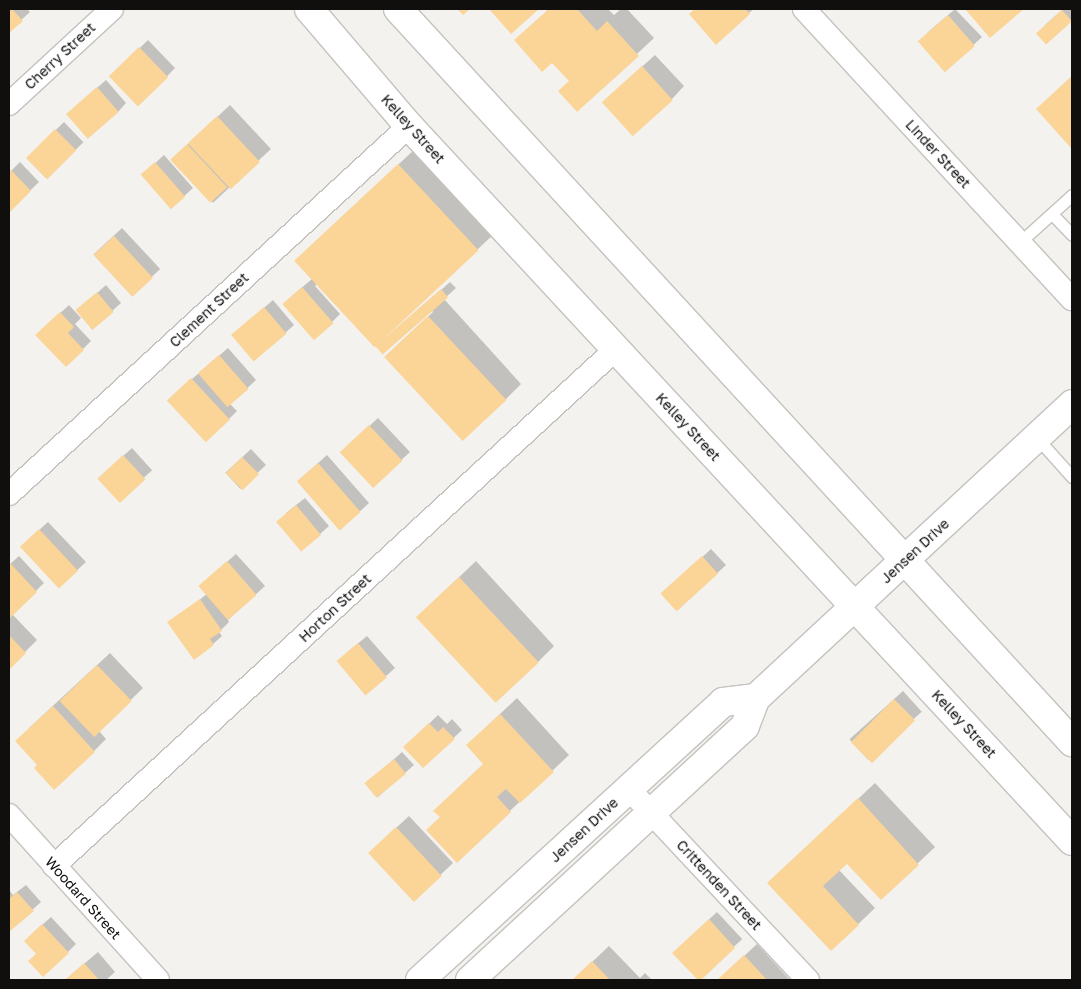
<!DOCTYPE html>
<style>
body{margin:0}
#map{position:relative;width:1081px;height:989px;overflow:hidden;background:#f4f2ee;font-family:"Golos Text",sans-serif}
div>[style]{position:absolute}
.shadow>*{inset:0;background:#0003;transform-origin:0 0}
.building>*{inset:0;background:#fbd497;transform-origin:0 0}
.roads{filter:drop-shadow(1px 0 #c5c2bf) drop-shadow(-1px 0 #c5c2bf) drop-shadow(0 1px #c5c2bf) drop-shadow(0 -1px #c5c2bf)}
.lane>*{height:11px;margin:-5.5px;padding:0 5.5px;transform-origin:5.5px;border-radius:5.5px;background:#fff}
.street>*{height:22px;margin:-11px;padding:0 11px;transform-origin:11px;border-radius:11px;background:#fff}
.secondary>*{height:28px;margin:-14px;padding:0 14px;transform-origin:14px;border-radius:14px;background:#fff}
span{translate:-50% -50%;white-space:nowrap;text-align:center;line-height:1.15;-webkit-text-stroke:4.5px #fff;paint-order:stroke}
.street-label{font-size:14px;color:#100f0e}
.frame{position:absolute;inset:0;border:10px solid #100f0e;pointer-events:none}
</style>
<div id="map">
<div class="shadow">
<div style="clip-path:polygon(9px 9px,27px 9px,30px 12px,9px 31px)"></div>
<div style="clip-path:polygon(549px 9px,608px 9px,614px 15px,621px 9px,627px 9px,654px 38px,577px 110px,570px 81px,552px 62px,515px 40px)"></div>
<div style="clip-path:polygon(696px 9px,754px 9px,749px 13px,690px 14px)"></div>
<div style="clip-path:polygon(955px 9px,982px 37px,945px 71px,927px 33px)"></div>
<div style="clip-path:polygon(967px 9px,1023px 9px,990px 36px)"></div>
<div style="clip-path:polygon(1063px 9px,1072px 9px,1072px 19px,1046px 42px,1045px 25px)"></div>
<div style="clip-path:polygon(148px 40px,175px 68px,147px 97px,111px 76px)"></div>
<div style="clip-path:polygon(655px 55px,684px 86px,672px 99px,616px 90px)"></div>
<div style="clip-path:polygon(1072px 76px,1072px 145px,1071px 146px,1050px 97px)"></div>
<div style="clip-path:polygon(106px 80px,126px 103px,118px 112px,76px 106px)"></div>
<div style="left:230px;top:105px;width:60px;height:79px;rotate:47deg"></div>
<div style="left:64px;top:122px;width:28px;height:52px;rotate:46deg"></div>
<div style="clip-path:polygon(415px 149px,494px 234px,374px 346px,317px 284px,315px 286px,340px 314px,332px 322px,292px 296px,312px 279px,312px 245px)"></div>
<div style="clip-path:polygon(164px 155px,193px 188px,171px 208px,151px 167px)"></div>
<div style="clip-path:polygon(20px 162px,39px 182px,9px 211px,9px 173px)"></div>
<div style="left:122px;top:228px;width:56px;height:39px;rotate:47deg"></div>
<div style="clip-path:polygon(450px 282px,456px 288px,444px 299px,521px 384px,505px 400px,402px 341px,433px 312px,432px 310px,386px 339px)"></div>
<div style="clip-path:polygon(106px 285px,121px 303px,93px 328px,86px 303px)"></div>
<div style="clip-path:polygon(273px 300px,294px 325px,255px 360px,242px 327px)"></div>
<div style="clip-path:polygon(69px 305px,81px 318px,75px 324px,91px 341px,83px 349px,45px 327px)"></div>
<div style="clip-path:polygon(228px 348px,256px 380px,230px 404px,237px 411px,229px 419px,177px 392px)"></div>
<div style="clip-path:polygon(378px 418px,410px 452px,373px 486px,350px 444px)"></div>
<div style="left:132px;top:448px;width:30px;height:45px;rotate:48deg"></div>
<div style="left:251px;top:449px;width:22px;height:35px;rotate:47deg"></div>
<div style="clip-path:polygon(327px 455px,369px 503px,341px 529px,307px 473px)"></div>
<div style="clip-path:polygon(305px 498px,329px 526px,302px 550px,286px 513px)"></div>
<div style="clip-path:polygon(48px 522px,86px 562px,59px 587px,29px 539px)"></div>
<div style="left:711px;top:549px;width:22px;height:66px;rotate:47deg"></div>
<div style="clip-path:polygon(236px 554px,265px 586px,228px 620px,229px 622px,219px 632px,222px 636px,213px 644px,169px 623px,207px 594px,208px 578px)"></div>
<div style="clip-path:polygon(19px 556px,44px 583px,12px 614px,37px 640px,9px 668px,9px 565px)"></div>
<div style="clip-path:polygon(476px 561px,554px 646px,538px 662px,434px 601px)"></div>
<div style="clip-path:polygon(367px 636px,395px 668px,366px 694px,346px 653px)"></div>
<div style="clip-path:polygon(110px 653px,143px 688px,99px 731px,106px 739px,94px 751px,39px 765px,29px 728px)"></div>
<div style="left:903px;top:691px;width:28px;height:72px;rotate:48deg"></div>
<div style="clip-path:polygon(517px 698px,569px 755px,457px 861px,485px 764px,484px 729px)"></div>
<div style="clip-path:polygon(438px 715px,447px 724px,452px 719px,462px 730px,423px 767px,405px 747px)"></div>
<div style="clip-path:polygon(402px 752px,414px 765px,378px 797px,375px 776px)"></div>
<div style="clip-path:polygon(875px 783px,935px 847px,881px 898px,848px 862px,839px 870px,875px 908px,831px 950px,785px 867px)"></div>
<div style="clip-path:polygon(409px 816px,453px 863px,414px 900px,382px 841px)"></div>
<div style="clip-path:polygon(26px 885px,41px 902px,10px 930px,9px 890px,13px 895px)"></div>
<div style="left:717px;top:912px;width:37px;height:60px;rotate:47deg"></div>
<div style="clip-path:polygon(51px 917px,76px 944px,68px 952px,33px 933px)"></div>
<div style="clip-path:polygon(757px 944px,790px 980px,719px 980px,729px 970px)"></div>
<div style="clip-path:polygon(609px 946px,640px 978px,645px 973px,652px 980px,573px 980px)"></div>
<div style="clip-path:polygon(98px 952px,115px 972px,106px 980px,65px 980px)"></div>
</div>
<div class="building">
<div style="clip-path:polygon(9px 9px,12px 9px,23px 21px,9px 33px)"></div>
<div style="clip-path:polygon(457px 9px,470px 9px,463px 15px)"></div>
<div style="clip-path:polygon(489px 9px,539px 9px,511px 34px)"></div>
<div style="clip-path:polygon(549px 9px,577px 9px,597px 31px,607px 21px,639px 56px,577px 112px,558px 91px,569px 81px,552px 63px,542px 72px,514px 40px)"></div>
<div style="clip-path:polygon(695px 9px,745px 9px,750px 14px,716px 45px,689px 14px)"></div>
<div style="clip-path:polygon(965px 9px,1024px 9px,990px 38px)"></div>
<div style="left:1062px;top:10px;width:15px;height:35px;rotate:48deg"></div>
<div style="left:948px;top:15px;width:41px;height:40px;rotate:49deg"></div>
<div style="left:139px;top:47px;width:42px;height:42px;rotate:46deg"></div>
<div style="left:642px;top:66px;width:46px;height:54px;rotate:48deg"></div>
<div style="clip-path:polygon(1072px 76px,1072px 147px,1071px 148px,1036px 109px)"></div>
<div style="left:97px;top:87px;width:33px;height:41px;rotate:49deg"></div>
<div style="left:217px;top:116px;width:63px;height:40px;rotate:47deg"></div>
<div style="left:55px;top:129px;width:30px;height:41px;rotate:45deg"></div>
<div style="left:187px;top:144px;width:59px;height:23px;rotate:47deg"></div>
<div style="left:155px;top:162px;width:46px;height:19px;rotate:49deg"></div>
<div style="left:398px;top:164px;width:118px;height:142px;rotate:47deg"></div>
<div style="clip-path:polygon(11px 170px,31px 191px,9px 213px,9px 172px)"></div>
<div style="left:114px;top:236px;width:57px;height:28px;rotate:47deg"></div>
<div style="left:302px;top:287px;width:48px;height:26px;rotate:49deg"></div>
<div style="left:441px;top:289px;width:11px;height:87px;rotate:49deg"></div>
<div style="left:97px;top:292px;width:26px;height:28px;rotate:50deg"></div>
<div style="left:264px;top:307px;width:35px;height:43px;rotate:50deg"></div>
<div style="clip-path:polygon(60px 312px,74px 327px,68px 333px,84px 350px,66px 367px,35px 335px)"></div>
<div style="left:428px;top:316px;width:115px;height:60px;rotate:47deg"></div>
<div style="left:219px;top:355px;width:45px;height:28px;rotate:49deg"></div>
<div style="left:191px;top:378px;width:57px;height:33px;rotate:47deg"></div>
<div style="left:369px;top:425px;width:49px;height:40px;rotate:47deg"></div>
<div style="left:123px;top:455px;width:33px;height:35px;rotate:47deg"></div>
<div style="left:242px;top:457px;width:24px;height:23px;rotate:45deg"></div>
<div style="left:318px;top:463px;width:65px;height:28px;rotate:49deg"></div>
<div style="left:296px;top:505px;width:39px;height:26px;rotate:50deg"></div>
<div style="left:39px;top:529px;width:57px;height:26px;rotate:47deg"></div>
<div style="left:702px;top:556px;width:24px;height:56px;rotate:48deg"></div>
<div style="left:227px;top:561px;width:45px;height:38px;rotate:49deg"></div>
<div style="clip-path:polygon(10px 563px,37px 592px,9px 619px,9px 564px)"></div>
<div style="left:459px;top:577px;width:117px;height:59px;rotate:47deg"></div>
<div style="clip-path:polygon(200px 599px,222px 631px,210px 639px,214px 645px,194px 660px,167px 622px)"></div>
<div style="clip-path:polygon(9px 635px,26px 653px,9px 670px)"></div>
<div style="left:358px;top:643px;width:45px;height:28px;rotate:50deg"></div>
<div style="left:97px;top:665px;width:50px;height:52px;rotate:46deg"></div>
<div style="left:894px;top:699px;width:30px;height:61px;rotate:45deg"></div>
<div style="clip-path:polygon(53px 706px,95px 752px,54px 790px,34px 768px,37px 765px,15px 741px)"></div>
<div style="clip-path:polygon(500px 714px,554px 772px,520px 803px,506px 789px,497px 797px,511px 812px,457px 863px,426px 830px,440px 817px,433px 811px,483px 764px,466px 745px)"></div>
<div style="clip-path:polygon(429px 723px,438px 732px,443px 727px,455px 739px,423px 768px,403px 747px)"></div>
<div style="left:394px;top:759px;width:19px;height:38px;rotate:51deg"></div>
<div style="clip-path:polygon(858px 798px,919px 865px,881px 900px,847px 864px,823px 886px,859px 925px,831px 951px,767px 883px)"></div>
<div style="left:396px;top:827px;width:67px;height:38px;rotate:47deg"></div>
<div style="clip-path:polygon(17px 892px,34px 911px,9px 932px,9px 899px)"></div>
<div style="clip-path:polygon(709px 919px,735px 948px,701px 980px,698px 980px,672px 953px)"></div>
<div style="clip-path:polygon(42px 924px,69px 953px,43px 977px,28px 961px,36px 954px,24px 941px)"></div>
<div style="clip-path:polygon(744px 955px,767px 980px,717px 980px)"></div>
<div style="clip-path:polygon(592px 961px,610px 980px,572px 980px)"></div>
<div style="clip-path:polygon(84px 963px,99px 980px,65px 980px)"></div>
</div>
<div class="roads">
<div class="lane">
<div style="left:1052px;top:214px;width:29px;rotate:46deg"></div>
<div style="left:1020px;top:242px;width:70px;rotate:-42.1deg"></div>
<div style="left:1037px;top:438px;width:52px;rotate:48.1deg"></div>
</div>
<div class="street">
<div style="left:804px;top:9px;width:395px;rotate:47.3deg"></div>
<div style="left:9px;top:104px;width:140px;rotate:-42.7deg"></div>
<div style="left:9px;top:494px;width:544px;rotate:-42.61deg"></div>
<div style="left:629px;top:789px;width:262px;rotate:46.9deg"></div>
<div style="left:9px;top:815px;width:222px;rotate:47.9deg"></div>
<div style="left:54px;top:866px;width:764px;rotate:-42.61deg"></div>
</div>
<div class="secondary">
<div style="left:309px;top:9px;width:154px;rotate:49.5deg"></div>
<div style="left:409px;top:126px;width:975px;rotate:47.16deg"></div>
<div style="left:398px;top:9px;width:996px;rotate:47.4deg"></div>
<div style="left:420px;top:980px;width:411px;rotate:-42.5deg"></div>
<div style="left:723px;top:702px;width:33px;rotate:-7deg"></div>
<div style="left:470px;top:980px;width:374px;rotate:-42.7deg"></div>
<div style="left:745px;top:726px;width:30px;rotate:-69deg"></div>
<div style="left:756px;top:698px;width:432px;rotate:-42.9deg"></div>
</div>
</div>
<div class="street-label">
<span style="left:60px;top:56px;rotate:-43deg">Cherry Street</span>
<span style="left:413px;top:129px;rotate:48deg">Kelley Street</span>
<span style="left:938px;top:154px;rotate:47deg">Linder Street</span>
<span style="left:209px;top:310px;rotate:-43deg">Clement Street</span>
<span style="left:688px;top:427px;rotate:47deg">Kelley Street</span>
<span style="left:915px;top:551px;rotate:-43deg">Jensen Drive</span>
<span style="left:335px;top:608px;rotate:-43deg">Horton Street</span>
<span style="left:964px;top:724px;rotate:47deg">Kelley Street</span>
<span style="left:584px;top:830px;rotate:-43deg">Jensen Drive</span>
<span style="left:719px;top:885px;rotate:47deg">Crittenden Street</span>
<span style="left:83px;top:898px;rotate:48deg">Woodard Street</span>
</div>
<div class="frame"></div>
</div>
